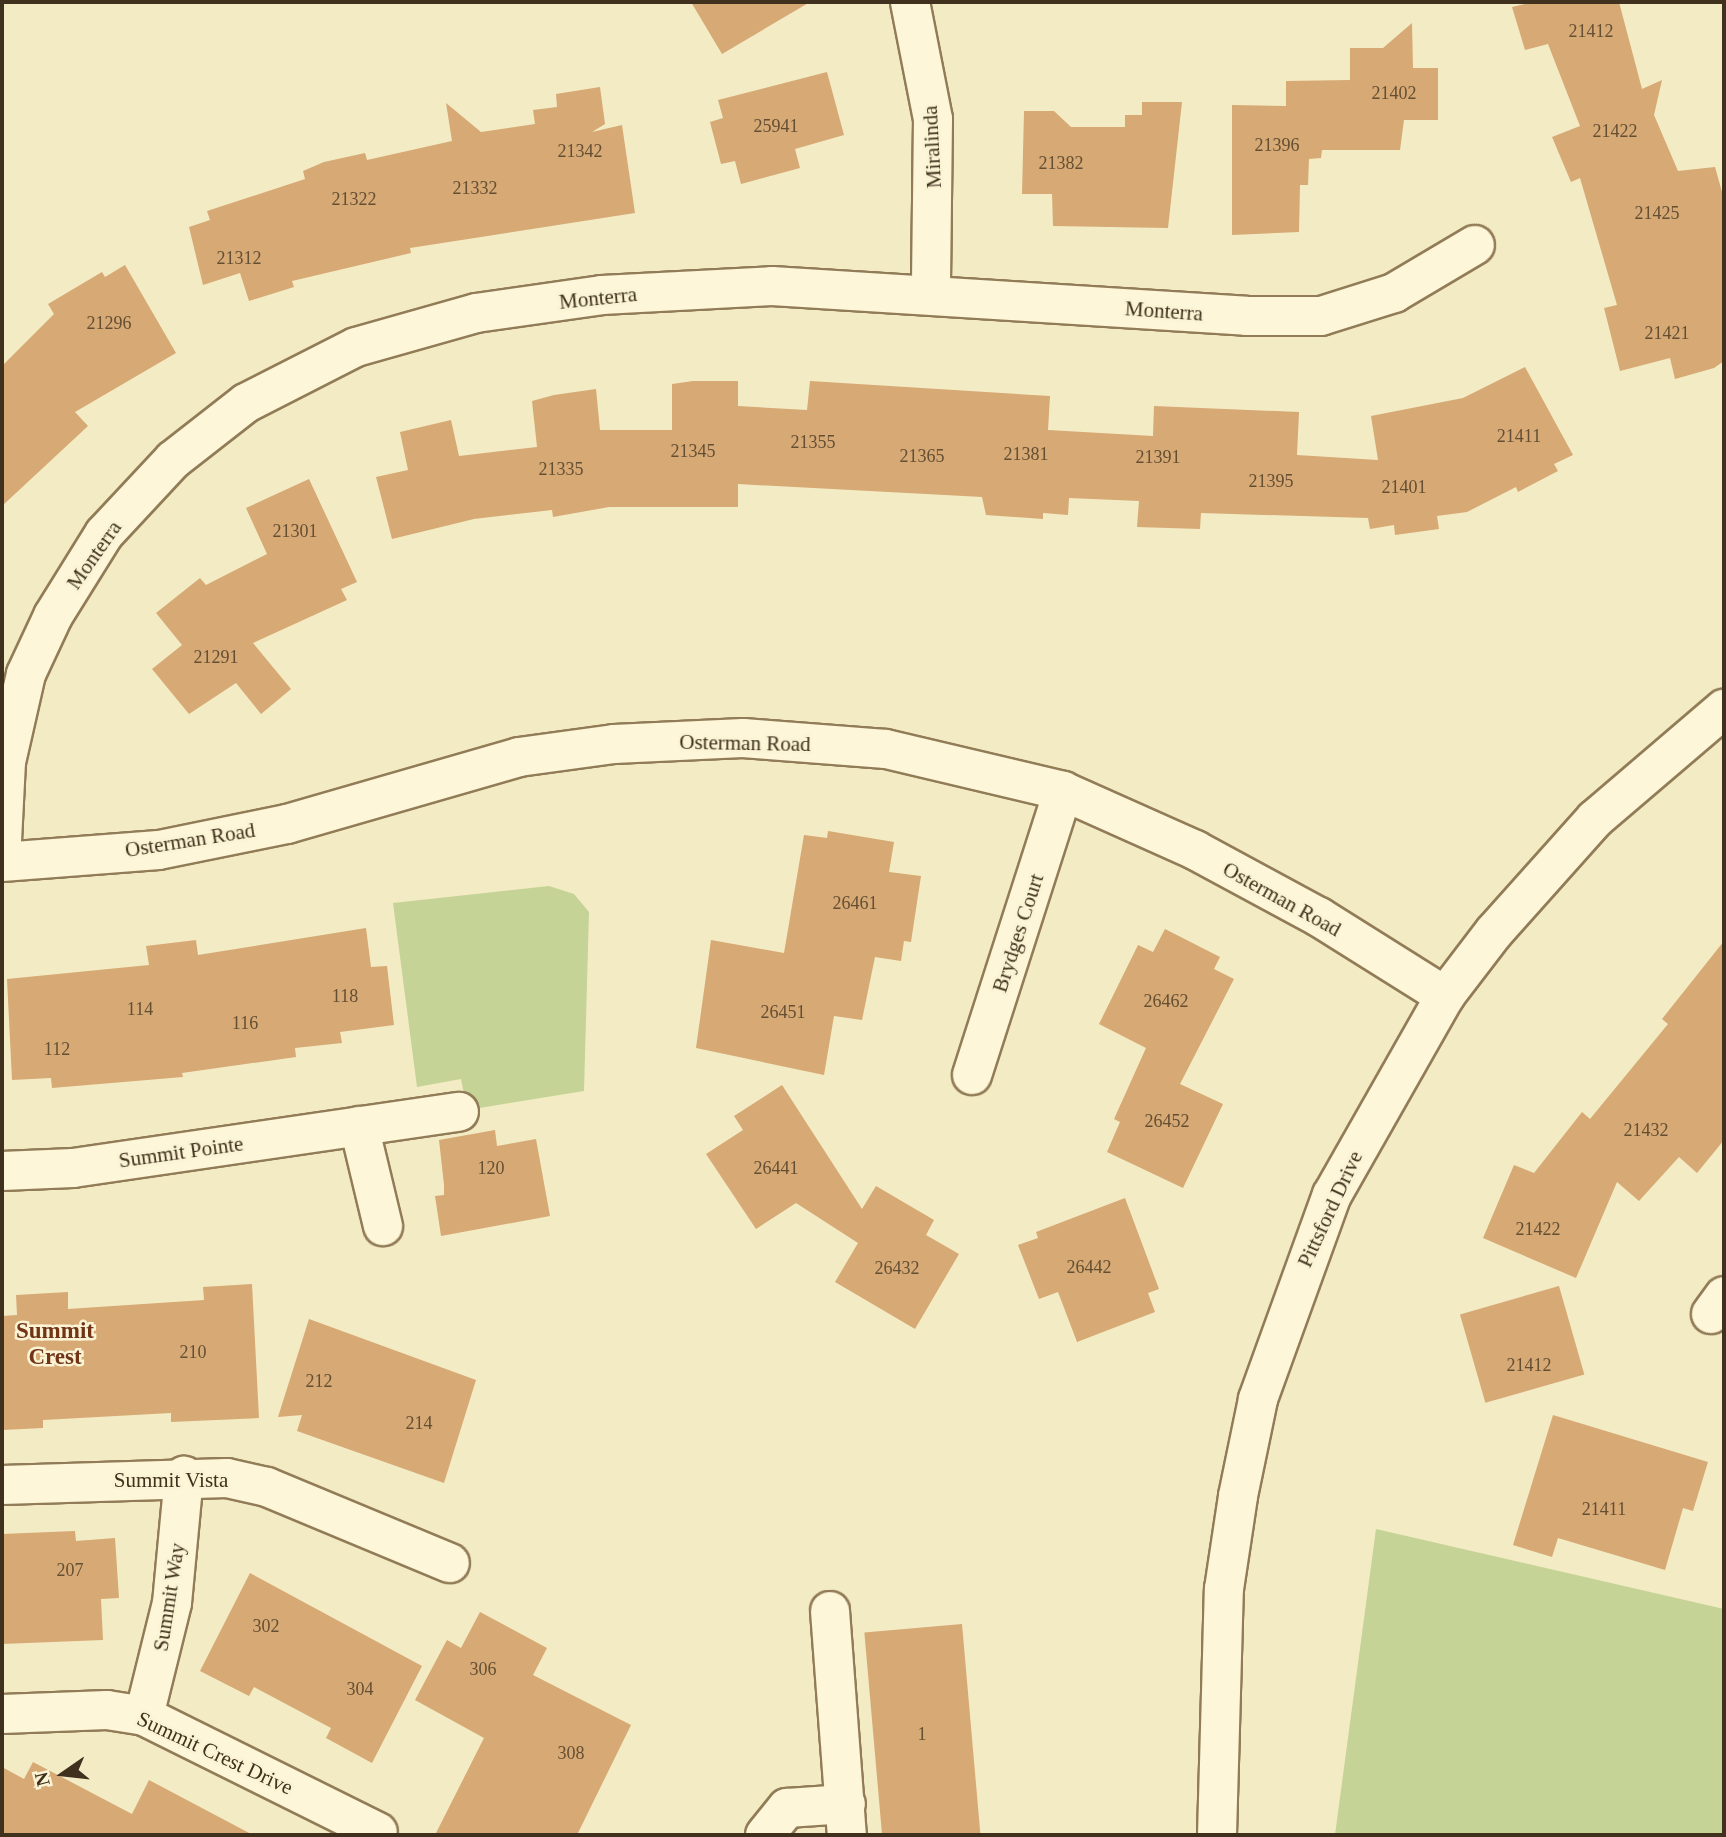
<!DOCTYPE html>
<style>
body{margin:0}
#map{position:relative;width:1726px;height:1837px;overflow:hidden;background:#f3ebc4;font-family:"Times New Roman",serif}
div>[style]{position:absolute}
.green>*{inset:0;background:#c5d396}
.building>*{inset:0;background:#d6a975;transform-origin:0 0}
.roads{filter:drop-shadow(2px 0 #917c57) drop-shadow(-2px 0 #917c57) drop-shadow(0 2px #917c57) drop-shadow(0 -2px #917c57)}
.minor>*{height:38px;margin:-19px;padding:0 19px;transform-origin:19px;border-radius:19px;background:#fdf6d8}
span{translate:-50% -50%;white-space:nowrap;text-align:center;line-height:1.15;-webkit-text-stroke:5px #faf3d4;paint-order:stroke}
.number-label{font-size:18px;color:#654f33}
.number-label span{-webkit-text-stroke-width:0}
.street-label{font-size:21px;color:#3f311d}
.neighbourhood-label{font-size:23px;color:#713417;font-weight:700}
.frame{position:absolute;inset:0;border:4px solid #3f311d;pointer-events:none}
.north{position:absolute;left:28px;top:1739px;width:70px;height:70px;-webkit-text-stroke:5px #faf3d4;paint-order:stroke;rotate:256deg;font-size:19px;font-weight:700;line-height:28px;text-align:center;color:#3f311d}
.north::after{content:'';display:block;margin:auto;width:24px;height:32px;background:#3f311d;clip-path:polygon(50% 0,100% 100%,50% 72%,0 100%)}
</style>
<div id="map">
<div class="green">
<div style="clip-path:polygon(549px 886px,574px 894px,589px 912px,584px 1091px,467px 1110px,461px 1079px,417px 1087px,393px 903px)"></div>
<div style="clip-path:polygon(1376px 1529px,1724px 1609px,1724px 1835px,1335px 1835px)"></div>
</div>
<div class="building">
<div style="clip-path:polygon(691px 2px,810px 2px,722px 54px)"></div>
<div style="clip-path:polygon(1534px 2px,1619px 2px,1642px 89px,1662px 80px,1654px 115px,1678px 171px,1715px 167px,1724px 199px,1724px 361px,1714px 368px,1675px 379px,1670px 358px,1620px 371px,1604px 308px,1617px 305px,1580px 178px,1571px 182px,1552px 137px,1580px 126px,1548px 44px,1525px 50px,1512px 7px)"></div>
<div style="clip-path:polygon(1412px 23px,1413px 68px,1438px 68px,1438px 120px,1404px 120px,1400px 150px,1322px 150px,1321px 158px,1309px 159px,1308px 185px,1300px 185px,1299px 232px,1232px 235px,1232px 105px,1286px 106px,1286px 81px,1350px 80px,1350px 48px,1383px 48px)"></div>
<div style="clip-path:polygon(827px 72px,844px 135px,795px 149px,800px 168px,741px 184px,735px 161px,721px 164px,710px 122px,723px 118px,718px 100px)"></div>
<div style="clip-path:polygon(600px 87px,605px 124px,592px 132px,622px 125px,635px 213px,410px 248px,411px 253px,292px 281px,294px 287px,249px 301px,240px 273px,203px 285px,189px 227px,210px 220px,207px 211px,305px 179px,303px 171px,324px 162px,365px 153px,367px 160px,452px 141px,446px 103px,481px 132px,535px 124px,533px 110px,557px 107px,556px 94px)"></div>
<div style="clip-path:polygon(1142px 102px,1182px 102px,1168px 228px,1053px 226px,1052px 194px,1022px 194px,1024px 111px,1054px 111px,1071px 127px,1125px 127px,1125px 115px,1142px 115px)"></div>
<div style="clip-path:polygon(125px 265px,176px 353px,75px 412px,88px 426px,2px 506px,2px 366px,54px 314px,48px 304px,102px 272px,105px 277px)"></div>
<div style="clip-path:polygon(1525px 367px,1573px 455px,1554px 464px,1558px 471px,1518px 492px,1516px 487px,1467px 512px,1437px 516px,1439px 529px,1395px 535px,1394px 525px,1370px 529px,1368px 518px,1201px 513px,1200px 529px,1137px 527px,1139px 501px,1069px 498px,1068px 515px,1043px 513px,1043px 519px,986px 515px,982px 497px,738px 484px,738px 507px,609px 507px,553px 517px,552px 510px,474px 519px,392px 539px,376px 477px,408px 470px,400px 432px,451px 420px,459px 456px,537px 447px,532px 401px,554px 395px,596px 389px,600px 430px,672px 430px,672px 384px,693px 381px,738px 381px,738px 406px,807px 410px,810px 381px,1050px 396px,1048px 430px,1153px 436px,1154px 406px,1299px 412px,1297px 455px,1378px 460px,1371px 416px,1463px 398px)"></div>
<div style="clip-path:polygon(309px 479px,357px 582px,341px 589px,347px 600px,253px 643px,291px 689px,261px 714px,236px 683px,189px 714px,152px 669px,182px 645px,156px 613px,200px 578px,206px 585px,267px 554px,246px 508px)"></div>
<div style="clip-path:polygon(828px 831px,894px 842px,889px 872px,921px 876px,911px 942px,904px 941px,901px 961px,875px 957px,862px 1020px,834px 1016px,824px 1075px,696px 1048px,711px 940px,784px 953px,804px 835px,827px 838px)"></div>
<div style="clip-path:polygon(366px 928px,371px 967px,387px 966px,394px 1025px,340px 1032px,342px 1043px,295px 1048px,296px 1057px,182px 1073px,183px 1077px,52px 1088px,51px 1078px,12px 1080px,7px 979px,149px 965px,146px 946px,196px 940px,198px 955px)"></div>
<div style="clip-path:polygon(1165px 929px,1220px 957px,1214px 969px,1234px 979px,1180px 1084px,1223px 1104px,1183px 1188px,1107px 1152px,1120px 1122px,1114px 1119px,1146px 1048px,1099px 1024px,1138px 945px,1153px 952px)"></div>
<div style="clip-path:polygon(1724px 941px,1724px 1140px,1697px 1173px,1679px 1157px,1639px 1201px,1617px 1182px,1576px 1278px,1483px 1238px,1514px 1165px,1534px 1173px,1582px 1112px,1590px 1119px,1668px 1024px,1662px 1019px)"></div>
<div style="clip-path:polygon(782px 1085px,862px 1209px,876px 1186px,934px 1220px,926px 1235px,959px 1254px,915px 1329px,835px 1282px,858px 1243px,796px 1203px,756px 1229px,706px 1154px,743px 1130px,734px 1116px)"></div>
<div style="clip-path:polygon(495px 1130px,497px 1146px,536px 1139px,550px 1216px,441px 1236px,435px 1196px,444px 1195px,444px 1185px,439px 1140px)"></div>
<div style="clip-path:polygon(1125px 1198px,1159px 1289px,1148px 1293px,1155px 1312px,1077px 1342px,1058px 1292px,1039px 1299px,1018px 1245px,1038px 1238px,1036px 1232px)"></div>
<div style="clip-path:polygon(252px 1284px,259px 1418px,171px 1422px,171px 1413px,43px 1420px,43px 1428px,2px 1430px,2px 1316px,17px 1315px,16px 1295px,68px 1292px,68px 1309px,204px 1300px,203px 1287px)"></div>
<div style="left:1559px;top:1286px;width:92px;height:103px;rotate:74deg"></div>
<div style="clip-path:polygon(309px 1319px,476px 1380px,444px 1483px,297px 1431px,302px 1415px,278px 1417px)"></div>
<div style="clip-path:polygon(1553px 1415px,1708px 1462px,1693px 1511px,1683px 1508px,1665px 1570px,1558px 1538px,1552px 1557px,1513px 1545px)"></div>
<div style="clip-path:polygon(75px 1531px,76px 1541px,115px 1538px,119px 1598px,101px 1599px,103px 1640px,2px 1644px,2px 1534px)"></div>
<div style="clip-path:polygon(250px 1573px,422px 1666px,372px 1763px,326px 1738px,331px 1728px,254px 1687px,249px 1696px,200px 1671px)"></div>
<div style="clip-path:polygon(480px 1612px,547px 1648px,533px 1675px,631px 1725px,577px 1835px,435px 1835px,484px 1738px,415px 1700px,447px 1640px,461px 1648px)"></div>
<div style="left:962px;top:1624px;width:212px;height:98px;rotate:85deg"></div>
<div style="clip-path:polygon(33px 1762px,132px 1814px,149px 1780px,253px 1835px,2px 1835px,2px 1767px,24px 1779px)"></div>
</div>
<div class="roads">
<div class="minor">
<div style="left:910px;top:2px;width:119px;rotate:78.9deg"></div>
<div style="left:933px;top:119px;width:176px;rotate:90.7deg"></div>
<div style="left:2px;top:841px;width:79px;rotate:-87.1deg"></div>
<div style="left:6px;top:762px;width:90px;rotate:-77.2deg"></div>
<div style="left:26px;top:674px;width:64px;rotate:-65deg"></div>
<div style="left:53px;top:616px;width:97px;rotate:-58.1deg"></div>
<div style="left:104px;top:534px;width:101px;rotate:-47deg"></div>
<div style="left:173px;top:460px;width:93px;rotate:-38deg"></div>
<div style="left:246px;top:403px;width:123px;rotate:-27deg"></div>
<div style="left:356px;top:347px;width:125px;rotate:-15.8deg"></div>
<div style="left:476px;top:313px;width:127px;rotate:-8.1deg"></div>
<div style="left:602px;top:295px;width:170px;rotate:-3deg"></div>
<div style="left:772px;top:286px;width:475px;rotate:3.6deg"></div>
<div style="left:1246px;top:316px;width:75px"></div>
<div style="left:1321px;top:316px;width:77px;rotate:-17.5deg"></div>
<div style="left:1394px;top:293px;width:94px;rotate:-30.7deg"></div>
<div style="left:2px;top:862px;width:157px;rotate:-4.4deg"></div>
<div style="left:159px;top:850px;width:131px;rotate:-11.5deg"></div>
<div style="left:287px;top:824px;width:241px;rotate:-16.1deg"></div>
<div style="left:519px;top:757px;width:96px;rotate:-7.8deg"></div>
<div style="left:614px;top:744px;width:129px;rotate:-2.7deg"></div>
<div style="left:743px;top:738px;width:143px;rotate:4.4deg"></div>
<div style="left:886px;top:749px;width:182px;rotate:13.3deg"></div>
<div style="left:1063px;top:791px;width:145px;rotate:24.1deg"></div>
<div style="left:1195px;top:850px;width:141px;rotate:28.4deg"></div>
<div style="left:1319px;top:917px;width:149px;rotate:32.1deg"></div>
<div style="left:972px;top:1075px;width:298px;rotate:-72.2deg"></div>
<div style="left:359px;top:1126px;width:103px;rotate:76.5deg"></div>
<div style="left:2px;top:1171px;width:71px;rotate:-2.4deg"></div>
<div style="left:73px;top:1168px;width:390px;rotate:-8.3deg"></div>
<div style="left:1711px;top:1314px;width:22px;rotate:-54deg"></div>
<div style="left:2px;top:1485px;width:225px;rotate:-1.8deg"></div>
<div style="left:227px;top:1478px;width:41px;rotate:12.7deg"></div>
<div style="left:267px;top:1487px;width:198px;rotate:22.6deg"></div>
<div style="left:830px;top:1611px;width:225px;rotate:85.7deg"></div>
<div style="left:2px;top:1714px;width:105px;rotate:-2.2deg"></div>
<div style="left:107px;top:1710px;width:37px;rotate:9deg"></div>
<div style="left:144px;top:1716px;width:261px;rotate:26.4deg"></div>
<div style="left:144px;top:1716px;width:116px;rotate:-76.1deg"></div>
<div style="left:172px;top:1603px;width:128px;rotate:-84.6deg"></div>
<div style="left:765px;top:1835px;width:35px;rotate:-51deg"></div>
<div style="left:787px;top:1808px;width:59px;rotate:-3.9deg"></div>
<div style="left:1217px;top:1835px;width:246px;rotate:-88.4deg"></div>
<div style="left:1224px;top:1589px;width:94px;rotate:-81.4deg"></div>
<div style="left:1238px;top:1496px;width:99px;rotate:-78.3deg"></div>
<div style="left:1258px;top:1399px;width:217px;rotate:-70.1deg"></div>
<div style="left:1332px;top:1195px;width:229px;rotate:-60.4deg"></div>
<div style="left:1445px;top:996px;width:81px;rotate:-52.6deg"></div>
<div style="left:1494px;top:932px;width:152px;rotate:-48.2deg"></div>
<div style="left:1595px;top:819px;width:170px;rotate:-40.5deg"></div>
</div>
</div>
<div class="number-label">
<span style="left:1591px;top:31px">21412</span>
<span style="left:1394px;top:93px">21402</span>
<span style="left:776px;top:126px">25941</span>
<span style="left:1615px;top:131px">21422</span>
<span style="left:1277px;top:145px">21396</span>
<span style="left:580px;top:151px">21342</span>
<span style="left:1061px;top:163px">21382</span>
<span style="left:475px;top:188px">21332</span>
<span style="left:354px;top:199px">21322</span>
<span style="left:1657px;top:213px">21425</span>
<span style="left:239px;top:258px">21312</span>
<span style="left:109px;top:323px">21296</span>
<span style="left:1667px;top:333px">21421</span>
<span style="left:1519px;top:436px">21411</span>
<span style="left:813px;top:442px">21355</span>
<span style="left:693px;top:451px">21345</span>
<span style="left:1026px;top:454px">21381</span>
<span style="left:922px;top:456px">21365</span>
<span style="left:1158px;top:457px">21391</span>
<span style="left:561px;top:469px">21335</span>
<span style="left:1271px;top:481px">21395</span>
<span style="left:1404px;top:487px">21401</span>
<span style="left:295px;top:531px">21301</span>
<span style="left:216px;top:657px">21291</span>
<span style="left:855px;top:903px">26461</span>
<span style="left:345px;top:996px">118</span>
<span style="left:1166px;top:1001px">26462</span>
<span style="left:140px;top:1009px">114</span>
<span style="left:783px;top:1012px">26451</span>
<span style="left:245px;top:1023px">116</span>
<span style="left:57px;top:1049px">112</span>
<span style="left:1167px;top:1121px">26452</span>
<span style="left:1646px;top:1130px">21432</span>
<span style="left:491px;top:1168px">120</span>
<span style="left:776px;top:1168px">26441</span>
<span style="left:1538px;top:1229px">21422</span>
<span style="left:1089px;top:1267px">26442</span>
<span style="left:897px;top:1268px">26432</span>
<span style="left:193px;top:1352px">210</span>
<span style="left:1529px;top:1365px">21412</span>
<span style="left:319px;top:1381px">212</span>
<span style="left:419px;top:1423px">214</span>
<span style="left:1604px;top:1509px">21411</span>
<span style="left:70px;top:1570px">207</span>
<span style="left:266px;top:1626px">302</span>
<span style="left:483px;top:1669px">306</span>
<span style="left:360px;top:1689px">304</span>
<span style="left:922px;top:1734px">1</span>
<span style="left:571px;top:1753px">308</span>
</div>
<div class="street-label">
<span style="left:932px;top:147px;rotate:-93deg">Miralinda</span>
<span style="left:598px;top:298px;rotate:-6deg">Monterra</span>
<span style="left:1164px;top:311px;rotate:4deg">Monterra</span>
<span style="left:94px;top:555px;rotate:-55deg">Monterra</span>
<span style="left:745px;top:743px;rotate:1deg">Osterman Road</span>
<span style="left:190px;top:840px;rotate:-9deg">Osterman Road</span>
<span style="left:1282px;top:899px;rotate:29deg">Osterman Road</span>
<span style="left:1018px;top:933px;rotate:-72deg">Brydges Court</span>
<span style="left:181px;top:1152px;rotate:-8deg">Summit Pointe</span>
<span style="left:1330px;top:1209px;rotate:-65deg">Pittsford Drive</span>
<span style="left:171px;top:1480px">Summit Vista</span>
<span style="left:169px;top:1597px;rotate:-81deg">Summit Way</span>
<span style="left:215px;top:1753px;rotate:25deg">Summit Crest Drive</span>
</div>
<div class="neighbourhood-label">
<span style="left:55px;top:1344px">Summit<br>Crest</span>
</div>
<div class="frame"></div>
<div class="north">N</div>
</div>
